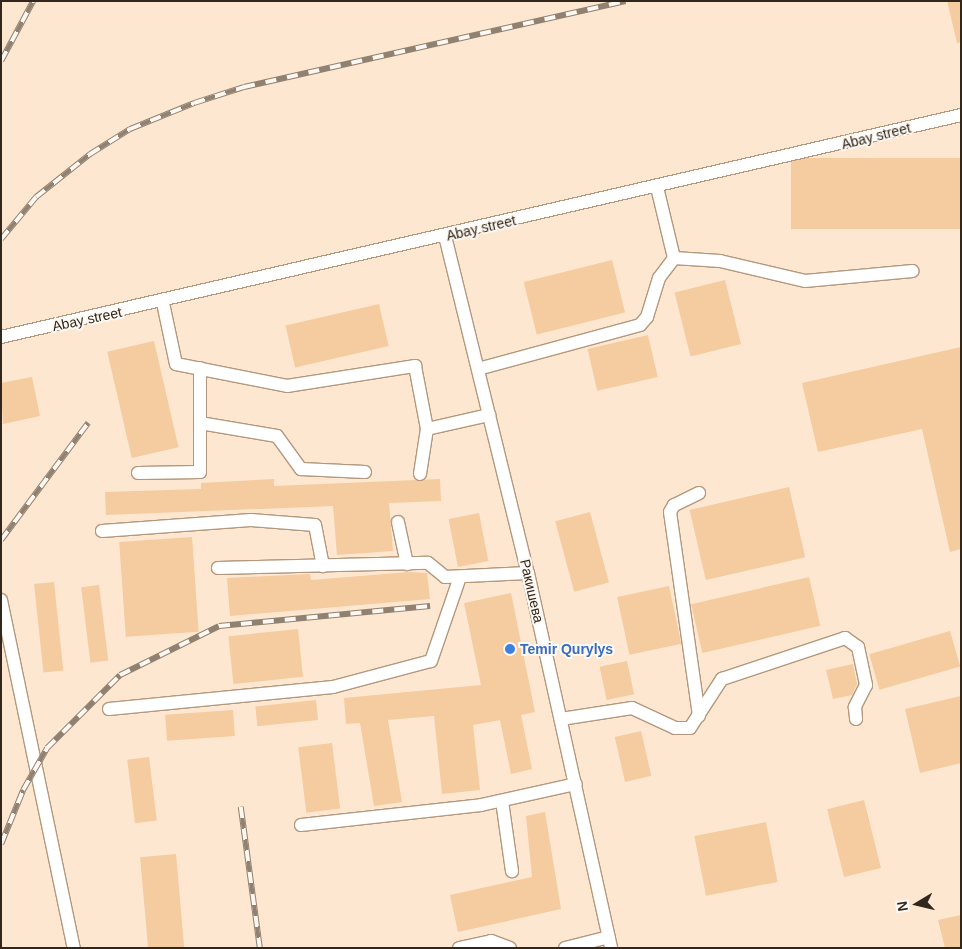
<!DOCTYPE html>
<meta charset="utf-8">
<style>
body{margin:0}
#map{position:relative;width:962px;height:949px;overflow:hidden;background:#fee7d0;font-family:Arial,sans-serif}
div>[style]{position:absolute}
.building>*{inset:0;background:#f5cba0;transform-origin:0 0}
.roads{filter:drop-shadow(1px 0 #b3987d) drop-shadow(-1px 0 #b3987d) drop-shadow(0 1px #b3987d) drop-shadow(0 -1px #b3987d)}
.minor>*{height:12px;margin:-6px;padding:0 6px;transform-origin:6px;border-radius:6px;background:#fff}
.rail>*{height:5.5px;margin-top:-2.75px;transform-origin:0;background:repeating-linear-gradient(90deg,#fdf8f2 0 11px,#918171 0 22px);box-sizing:border-box;border-block:1px solid #918171}
.dots>*{width:14px;height:14px;translate:-50% -50%;box-sizing:border-box;border:2px solid #fdf8f2;border-radius:50%}
span{translate:-50% -50%;white-space:nowrap;text-align:center;line-height:1.15;-webkit-text-stroke:4px #fdf8f2;paint-order:stroke}
.street-label{font-size:14px;color:#31271c}
.shop-label{font-size:14px;color:#366cbe;font-weight:700}
.left{translate:0 -50%;text-align:left}
.frame{position:absolute;inset:0;border:2px solid #31271c;pointer-events:none}
.north{position:absolute;left:892px;top:879px;width:50px;height:50px;-webkit-text-stroke:4px #fdf8f2;paint-order:stroke;rotate:261deg;font-size:14px;font-weight:700;line-height:20px;text-align:center;color:#31271c}
.north::after{content:'';display:block;margin:auto;width:18px;height:22px;background:#31271c;clip-path:polygon(50% 0,100% 100%,50% 72%,0 100%)}
</style>
<div id="map">
<div class="building">
<div style="clip-path:polygon(947px 1px,961px 1px,961px 42px,957px 43px)"></div>
<div style="left:961px;top:158px;width:71px;height:170px;rotate:90deg"></div>
<div style="left:612px;top:260px;width:54px;height:91px;rotate:76deg"></div>
<div style="left:725px;top:280px;width:66px;height:52px;rotate:76deg"></div>
<div style="left:379px;top:304px;width:43px;height:96px;rotate:77deg"></div>
<div style="left:648px;top:335px;width:43px;height:62px;rotate:77deg"></div>
<div style="left:154px;top:341px;width:109px;height:48px;rotate:77deg"></div>
<div style="clip-path:polygon(961px 347px,961px 549px,950px 552px,922px 429px,818px 452px,802px 383px)"></div>
<div style="clip-path:polygon(32px 377px,40px 416px,3px 424px,1px 383px)"></div>
<div style="clip-path:polygon(274px 479px,274px 486px,440px 479px,441px 501px,389px 503px,393px 551px,337px 555px,333px 506px,106px 515px,105px 492px,201px 489px,201px 483px)"></div>
<div style="left:789px;top:487px;width:72px;height:102px;rotate:77deg"></div>
<div style="left:590px;top:512px;width:73px;height:36px;rotate:75deg"></div>
<div style="left:479px;top:513px;width:49px;height:31px;rotate:79deg"></div>
<div style="left:192px;top:537px;width:95px;height:73px;rotate:86deg"></div>
<div style="clip-path:polygon(410px 572px,427px 573px,430px 599px,230px 616px,227px 578px,310px 574px,311px 580px)"></div>
<div style="left:809px;top:577px;width:50px;height:121px;rotate:77deg"></div>
<div style="left:54px;top:582px;width:89px;height:20px;rotate:84deg"></div>
<div style="left:99px;top:585px;width:76px;height:18px;rotate:83deg"></div>
<div style="left:669px;top:586px;width:59px;height:53px;rotate:78deg"></div>
<div style="clip-path:polygon(511px 593px,535px 712px,521px 715px,532px 769px,511px 774px,500px 720px,473px 725px,480px 790px,442px 794px,434px 716px,388px 720px,402px 802px,374px 806px,360px 723px,346px 724px,344px 698px,481px 685px,464px 603px)"></div>
<div style="left:298px;top:629px;width:48px;height:70px;rotate:84deg"></div>
<div style="left:950px;top:631px;width:37px;height:84px;rotate:74deg"></div>
<div style="left:627px;top:661px;width:34px;height:28px;rotate:78deg"></div>
<div style="clip-path:polygon(853px 664px,857px 684px,852px 695px,833px 699px,826px 670px)"></div>
<div style="clip-path:polygon(961px 696px,961px 763px,920px 773px,905px 709px)"></div>
<div style="left:316px;top:700px;width:20px;height:61px;rotate:84deg"></div>
<div style="left:233px;top:710px;width:26px;height:68px;rotate:86deg"></div>
<div style="left:641px;top:731px;width:46px;height:27px;rotate:77deg"></div>
<div style="left:332px;top:743px;width:66px;height:34px;rotate:83deg"></div>
<div style="left:149px;top:757px;width:64px;height:22px;rotate:83deg"></div>
<div style="left:864px;top:800px;width:70px;height:38px;rotate:76deg"></div>
<div style="clip-path:polygon(545px 812px,561px 909px,458px 932px,450px 895px,532px 877px,526px 816px)"></div>
<div style="left:766px;top:822px;width:61px;height:73px;rotate:79deg"></div>
<div style="left:176px;top:854px;width:94px;height:36px;rotate:85deg"></div>
<div style="clip-path:polygon(961px 915px,961px 948px,945px 948px,938px 920px)"></div>
</div>
<div class="roads">
<div class="minor">
<div style="left:445px;top:236px;width:347px;rotate:76.2deg"></div>
<div style="left:528px;top:573px;width:384px;rotate:77.5deg"></div>
<div style="left:674px;top:258px;width:46px;rotate:3.7deg"></div>
<div style="left:720px;top:261px;width:87px;rotate:13.2deg"></div>
<div style="left:805px;top:281px;width:108px;rotate:-5.3deg"></div>
<div style="left:163px;top:303px;width:62px;rotate:78deg"></div>
<div style="left:176px;top:364px;width:113px;rotate:11.2deg"></div>
<div style="left:287px;top:386px;width:130px;rotate:-8.9deg"></div>
<div style="left:415px;top:366px;width:64px;rotate:79.2deg"></div>
<div style="left:427px;top:429px;width:64px;rotate:-12.7deg"></div>
<div style="left:1px;top:337px;width:985px;rotate:-13.02deg"></div>
<div style="left:478px;top:369px;width:168px;rotate:-15.2deg"></div>
<div style="left:640px;top:325px;width:11px;rotate:-49deg"></div>
<div style="left:647px;top:317px;width:41px;rotate:-72.9deg"></div>
<div style="left:659px;top:278px;width:25px;rotate:-53deg"></div>
<div style="left:674px;top:258px;width:73px;rotate:-103.5deg"></div>
<div style="left:200px;top:423px;width:78px;rotate:9.6deg"></div>
<div style="left:277px;top:436px;width:41px;rotate:54deg"></div>
<div style="left:301px;top:469px;width:64px;rotate:2.7deg"></div>
<div style="left:138px;top:473px;width:62px;rotate:-0.9deg"></div>
<div style="left:200px;top:472px;width:104px;rotate:-90deg"></div>
<div style="left:420px;top:474px;width:46px;rotate:-81.2deg"></div>
<div style="left:699px;top:493px;width:28px;rotate:154deg"></div>
<div style="left:674px;top:505px;width:8px;rotate:120deg"></div>
<div style="left:670px;top:512px;width:206px;rotate:81.9deg"></div>
<div style="left:398px;top:522px;width:43px;rotate:77.9deg"></div>
<div style="left:102px;top:531px;width:149px;rotate:-4.2deg"></div>
<div style="left:251px;top:520px;width:64px;rotate:4.5deg"></div>
<div style="left:315px;top:525px;width:42px;rotate:79deg"></div>
<div style="left:218px;top:568px;width:210px;rotate:-1.4deg"></div>
<div style="left:428px;top:563px;width:22px;rotate:39deg"></div>
<div style="left:445px;top:577px;width:83px;rotate:-2.8deg"></div>
<div style="left:1px;top:600px;width:356px;rotate:78.2deg"></div>
<div style="left:109px;top:709px;width:225px;rotate:-5.6deg"></div>
<div style="left:333px;top:687px;width:101px;rotate:-14.9deg"></div>
<div style="left:431px;top:661px;width:89px;rotate:-71deg"></div>
<div style="left:561px;top:719px;width:72px;rotate:-8.8deg"></div>
<div style="left:632px;top:708px;width:47px;rotate:24.9deg"></div>
<div style="left:675px;top:728px;width:15px"></div>
<div style="left:690px;top:728px;width:59px;rotate:-56.9deg"></div>
<div style="left:722px;top:679px;width:130px;rotate:-18.4deg"></div>
<div style="left:845px;top:638px;width:16px;rotate:35deg"></div>
<div style="left:858px;top:647px;width:39px;rotate:78deg"></div>
<div style="left:866px;top:685px;width:25px;rotate:117deg"></div>
<div style="left:855px;top:707px;width:12px;rotate:85deg"></div>
<div style="left:502px;top:801px;width:71px;rotate:81.9deg"></div>
<div style="left:301px;top:825px;width:181px;rotate:-6.3deg"></div>
<div style="left:481px;top:805px;width:97px;rotate:-12.5deg"></div>
<div style="left:459px;top:948px;width:33px;rotate:-12deg"></div>
<div style="left:491px;top:941px;width:20px;rotate:20deg"></div>
<div style="left:565px;top:948px;width:45px;rotate:-14deg"></div>
</div>
</div>
<div class="rail">
<div style="left:1px;top:61px;width:68px;rotate:-61.9deg"></div>
<div style="left:1px;top:239px;width:55px;rotate:-50.2deg"></div>
<div style="left:36px;top:197px;width:69px;rotate:-38.5deg"></div>
<div style="left:90px;top:154px;width:47px;rotate:-32deg"></div>
<div style="left:130px;top:129px;width:69px;rotate:-22.1deg"></div>
<div style="left:194px;top:103px;width:52px;rotate:-17.7deg"></div>
<div style="left:244px;top:87px;width:391px;rotate:-12.7deg"></div>
<div style="left:1px;top:540px;width:146px;rotate:-53.4deg"></div>
<div style="left:241px;top:807px;width:142px;rotate:82.3deg"></div>
<div style="left:1px;top:844px;width:58px;rotate:-67.8deg"></div>
<div style="left:23px;top:790px;width:48px;rotate:-60.3deg"></div>
<div style="left:47px;top:748px;width:103px;rotate:-45deg"></div>
<div style="left:120px;top:675px;width:110px;rotate:-26.3deg"></div>
<div style="left:219px;top:626px;width:212px;rotate:-5.4deg"></div>
</div>
<div class="dots">
<div style="left:510px;top:649px;background:#3f7fe0"></div>
</div>
<div class="street-label">
<span style="left:876px;top:136px;rotate:-14deg">Abay street</span>
<span style="left:481px;top:228px;rotate:-13deg">Abay street</span>
<span style="left:87px;top:319px;rotate:-12deg">Abay street</span>
<span style="left:532px;top:591px;rotate:77deg">Ракишева</span>
</div>
<div class="shop-label">
<span class="left" style="left:520px;top:649px">Temir Qurylys</span>
</div>
<div class="frame"></div>
<div class="north">N</div>
</div>
